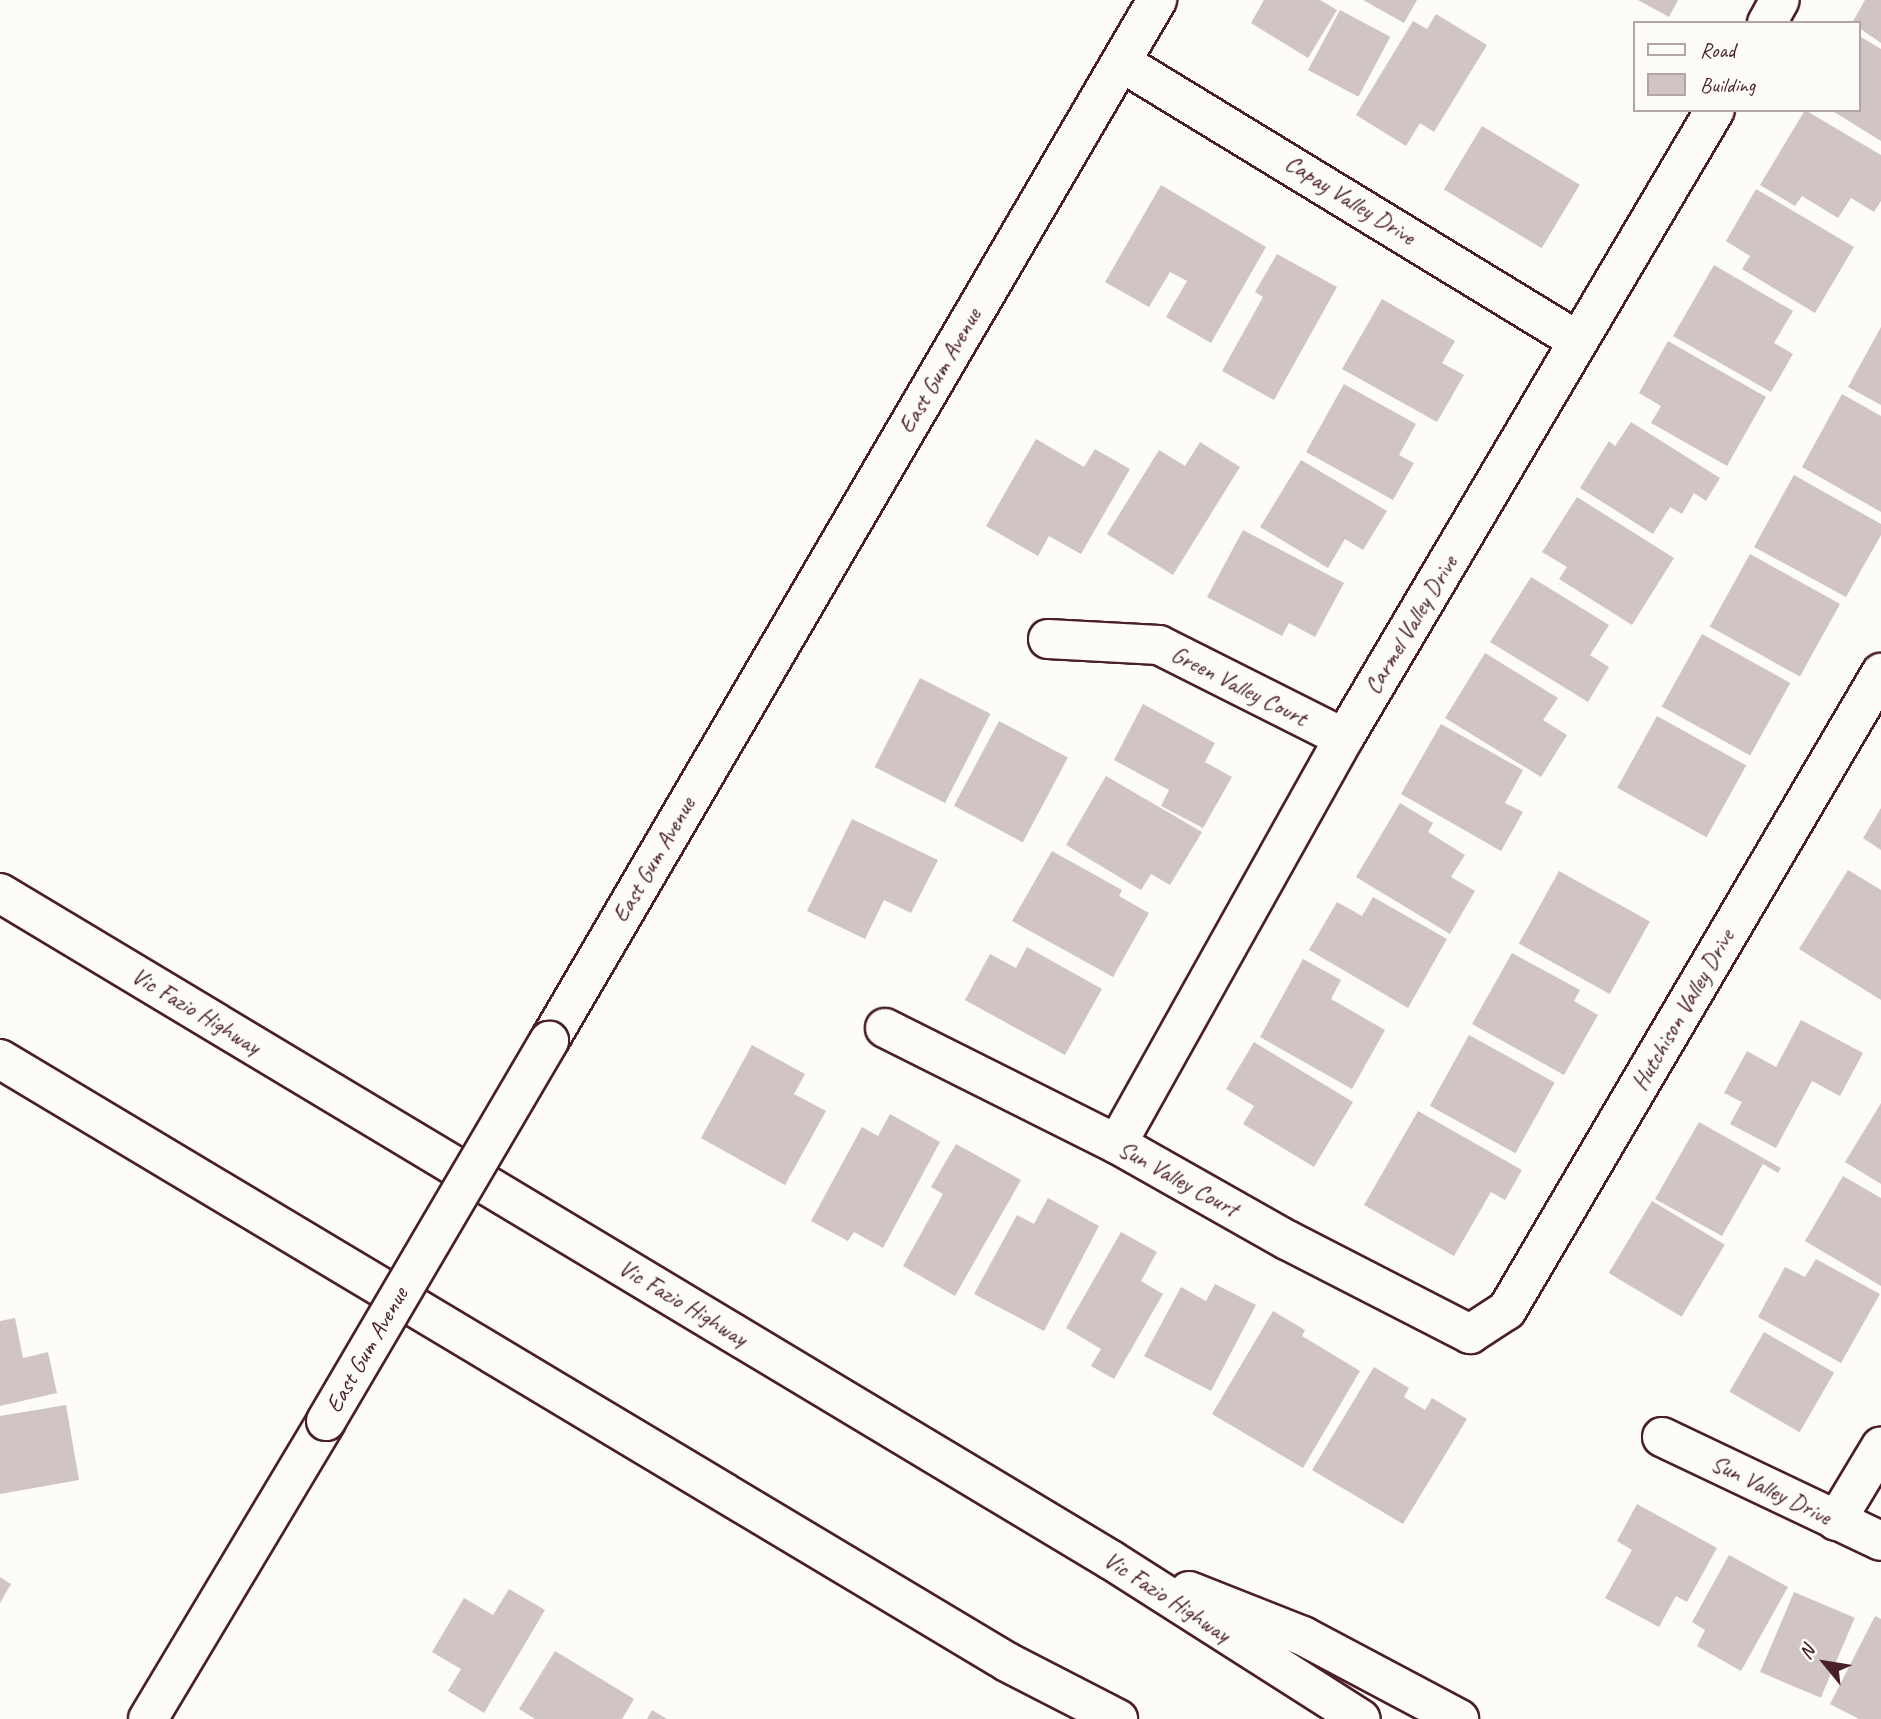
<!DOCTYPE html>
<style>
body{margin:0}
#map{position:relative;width:1881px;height:1719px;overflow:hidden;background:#fdfcf7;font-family:Caveat,sans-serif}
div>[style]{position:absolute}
.building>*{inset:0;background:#d0c5c4;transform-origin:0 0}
.roads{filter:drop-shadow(2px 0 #4a1f2b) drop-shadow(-2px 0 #4a1f2b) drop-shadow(0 2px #4a1f2b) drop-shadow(0 -2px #4a1f2b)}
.minor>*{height:38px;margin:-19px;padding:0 19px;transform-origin:19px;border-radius:19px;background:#fdfcf7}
.highway>*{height:38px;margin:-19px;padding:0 19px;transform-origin:19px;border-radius:19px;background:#fdfcf7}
.bridges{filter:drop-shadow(2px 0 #4a1f2b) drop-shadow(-2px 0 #4a1f2b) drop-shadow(0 2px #4a1f2b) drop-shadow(0 -2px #4a1f2b)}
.minor-bridge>*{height:38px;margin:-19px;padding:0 19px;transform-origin:19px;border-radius:19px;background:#fdfcf7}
span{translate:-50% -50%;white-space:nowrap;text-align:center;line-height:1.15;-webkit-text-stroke:5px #fdfcf7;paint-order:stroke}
.street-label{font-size:24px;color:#4a1f2b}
.legend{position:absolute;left:1633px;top:21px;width:228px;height:91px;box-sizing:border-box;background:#fdfcf7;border:2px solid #b5a4a5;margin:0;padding:9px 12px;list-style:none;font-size:21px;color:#4a1f2b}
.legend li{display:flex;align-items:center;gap:14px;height:35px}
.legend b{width:35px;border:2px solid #b5a4a5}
.north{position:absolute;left:1790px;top:1628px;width:70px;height:70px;-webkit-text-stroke:5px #fdfcf7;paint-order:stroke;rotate:300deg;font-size:19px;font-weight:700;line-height:28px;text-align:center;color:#4a1f2b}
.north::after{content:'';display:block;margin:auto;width:24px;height:32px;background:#4a1f2b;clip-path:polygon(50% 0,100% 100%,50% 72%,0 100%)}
</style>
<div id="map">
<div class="building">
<div style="clip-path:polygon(1264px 0,1320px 0,1337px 10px,1308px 58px,1251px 23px)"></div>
<div style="clip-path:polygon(1363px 0,1417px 0,1404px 23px)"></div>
<div style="clip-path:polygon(1638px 0,1678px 0,1669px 17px)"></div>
<div style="clip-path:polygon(1865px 0,1881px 0,1881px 43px,1852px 23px)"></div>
<div style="left:1340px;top:10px;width:57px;height:68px;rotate:28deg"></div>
<div style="clip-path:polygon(1436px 14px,1487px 45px,1434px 132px,1420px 123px,1406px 146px,1356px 115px,1413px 21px,1427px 29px)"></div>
<div style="clip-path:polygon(1858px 35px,1881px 49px,1881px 141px,1831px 110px,1858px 110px)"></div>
<div style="clip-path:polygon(1805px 110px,1881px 155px,1881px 201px,1874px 212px,1851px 198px,1838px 218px,1802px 196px,1795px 206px,1760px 185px)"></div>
<div style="left:1482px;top:126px;width:114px;height:74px;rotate:31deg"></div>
<div style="clip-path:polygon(1161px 185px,1266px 247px,1211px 343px,1166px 317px,1187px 281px,1170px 272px,1149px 307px,1105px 282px)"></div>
<div style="clip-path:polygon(1756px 189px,1854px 247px,1815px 313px,1742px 269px,1750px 256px,1726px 241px)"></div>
<div style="clip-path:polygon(1277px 254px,1337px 287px,1274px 400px,1222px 371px,1263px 297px,1255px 292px)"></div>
<div style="clip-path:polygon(1714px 265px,1793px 311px,1774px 343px,1793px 354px,1771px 392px,1673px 336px)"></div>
<div style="clip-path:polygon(1382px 299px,1455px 341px,1442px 363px,1464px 375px,1437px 422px,1342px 369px)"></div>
<div style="clip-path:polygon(1881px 327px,1881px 405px,1848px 387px)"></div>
<div style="clip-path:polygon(1668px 341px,1766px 397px,1727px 466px,1651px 423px,1661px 406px,1639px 393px)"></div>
<div style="clip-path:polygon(1344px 384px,1416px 424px,1399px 455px,1414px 463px,1393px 500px,1306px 452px)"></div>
<div style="clip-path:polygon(1842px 394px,1881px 416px,1881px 512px,1802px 467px)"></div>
<div style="clip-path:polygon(1631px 422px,1720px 478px,1706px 501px,1694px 493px,1682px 514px,1670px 507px,1653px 534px,1580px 488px,1609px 441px,1615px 446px)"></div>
<div style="clip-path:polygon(1036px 439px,1084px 467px,1095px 449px,1130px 469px,1081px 554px,1049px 536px,1038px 556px,986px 526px)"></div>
<div style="clip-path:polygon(1200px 442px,1240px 467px,1173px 575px,1107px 534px,1159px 450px,1185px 466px)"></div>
<div style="clip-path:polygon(1301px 460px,1387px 511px,1363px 550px,1345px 539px,1328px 568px,1260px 527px)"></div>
<div style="clip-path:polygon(1794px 475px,1881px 524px,1881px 535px,1846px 597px,1754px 547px)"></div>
<div style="clip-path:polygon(1577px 497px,1674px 558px,1632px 625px,1559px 579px,1567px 567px,1542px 552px)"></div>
<div style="clip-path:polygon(1243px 530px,1344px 583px,1315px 637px,1289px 623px,1282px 636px,1207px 597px)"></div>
<div style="left:1750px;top:554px;width:103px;height:83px;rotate:29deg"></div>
<div style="clip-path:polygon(1531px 577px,1609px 625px,1590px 655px,1609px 667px,1588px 702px,1490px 642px)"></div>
<div style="left:1702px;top:634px;width:101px;height:83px;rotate:29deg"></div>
<div style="clip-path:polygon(1485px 653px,1558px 698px,1543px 720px,1567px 735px,1541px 777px,1445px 718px)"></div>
<div style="left:920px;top:678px;width:79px;height:100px;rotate:27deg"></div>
<div style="clip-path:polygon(1143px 704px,1215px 743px,1205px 762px,1232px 777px,1203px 828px,1161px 806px,1169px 790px,1114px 760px)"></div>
<div style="left:1657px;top:716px;width:102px;height:82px;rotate:29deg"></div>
<div style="left:999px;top:721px;width:78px;height:96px;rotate:28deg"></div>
<div style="clip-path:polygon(1441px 724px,1523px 770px,1505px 803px,1523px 812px,1501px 851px,1401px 794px)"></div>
<div style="clip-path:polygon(1106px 776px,1202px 832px,1170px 885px,1151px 874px,1141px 890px,1066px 845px)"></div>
<div style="clip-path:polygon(1400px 803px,1433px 823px,1428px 832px,1465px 855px,1451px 877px,1475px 891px,1450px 934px,1356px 877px)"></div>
<div style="clip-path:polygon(1881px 808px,1881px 850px,1863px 838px)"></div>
<div style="clip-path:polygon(852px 819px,938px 860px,911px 913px,884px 900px,865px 939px,807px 911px)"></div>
<div style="clip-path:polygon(1052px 851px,1122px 890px,1119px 896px,1149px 913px,1113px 977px,1012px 921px)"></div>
<div style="clip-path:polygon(1848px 870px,1881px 890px,1881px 1000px,1799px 949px)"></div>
<div style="left:1559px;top:871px;width:104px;height:83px;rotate:29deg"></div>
<div style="clip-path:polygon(1373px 897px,1447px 939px,1408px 1008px,1309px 950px,1337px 902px,1362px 916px)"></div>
<div style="clip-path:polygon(1027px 947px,1102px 989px,1065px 1055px,965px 1000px,990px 954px,1016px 968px)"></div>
<div style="clip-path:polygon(1512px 953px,1580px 990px,1574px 1001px,1598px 1015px,1564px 1075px,1472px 1024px)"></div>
<div style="clip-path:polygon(1303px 959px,1341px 980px,1331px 999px,1385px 1030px,1352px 1089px,1260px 1037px)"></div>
<div style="clip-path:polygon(1801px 1020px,1863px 1053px,1840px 1096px,1812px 1081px,1776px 1148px,1730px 1124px,1742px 1102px,1724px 1093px,1747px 1051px,1776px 1067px)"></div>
<div style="left:1469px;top:1035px;width:98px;height:81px;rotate:29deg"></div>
<div style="clip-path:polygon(1254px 1042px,1353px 1102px,1314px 1167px,1243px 1124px,1254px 1106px,1226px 1089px)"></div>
<div style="clip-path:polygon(752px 1045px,805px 1074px,794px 1094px,826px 1111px,785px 1185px,701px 1138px)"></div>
<div style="clip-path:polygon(1881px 1103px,1881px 1184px,1845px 1162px)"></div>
<div style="clip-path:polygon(1418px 1111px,1522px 1170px,1505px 1200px,1491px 1192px,1454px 1256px,1364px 1205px)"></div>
<div style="clip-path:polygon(890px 1114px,940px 1142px,883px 1248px,854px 1232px,848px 1241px,811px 1221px,862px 1127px,878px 1136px)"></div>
<div style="clip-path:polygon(1699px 1122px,1781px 1168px,1778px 1173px,1763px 1164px,1722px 1236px,1655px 1199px)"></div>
<div style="clip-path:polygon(956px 1144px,1021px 1180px,955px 1296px,903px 1266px,943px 1194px,931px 1187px)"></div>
<div style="clip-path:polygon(1843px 1176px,1881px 1198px,1881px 1286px,1805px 1241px)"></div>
<div style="clip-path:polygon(1048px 1198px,1099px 1226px,1044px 1331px,974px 1294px,1017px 1215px,1034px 1224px)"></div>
<div style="left:1652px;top:1201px;width:85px;height:84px;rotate:31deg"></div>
<div style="clip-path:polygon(1121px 1232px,1157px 1252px,1141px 1281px,1163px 1294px,1114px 1379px,1091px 1366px,1101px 1349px,1066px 1328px)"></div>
<div style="clip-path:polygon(1816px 1259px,1880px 1294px,1841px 1363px,1758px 1317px,1785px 1267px,1805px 1277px)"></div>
<div style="clip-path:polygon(1215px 1284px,1256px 1305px,1211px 1391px,1144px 1356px,1181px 1287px,1206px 1301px)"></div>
<div style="clip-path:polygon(1273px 1311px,1305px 1330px,1302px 1336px,1360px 1371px,1303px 1468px,1212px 1414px)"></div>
<div style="clip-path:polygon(15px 1318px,23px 1358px,48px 1352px,57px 1393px,0 1406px,0 1321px)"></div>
<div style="left:1764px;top:1332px;width:81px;height:69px;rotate:30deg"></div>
<div style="clip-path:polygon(1374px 1367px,1409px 1388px,1404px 1397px,1425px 1410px,1432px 1398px,1467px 1419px,1403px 1524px,1312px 1470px)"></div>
<div style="clip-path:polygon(66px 1405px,79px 1480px,0 1494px,0 1416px)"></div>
<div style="clip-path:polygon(1637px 1504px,1717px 1548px,1687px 1602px,1676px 1596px,1659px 1627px,1605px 1598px,1632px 1550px,1617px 1541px)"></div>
<div style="clip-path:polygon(1729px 1555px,1788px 1587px,1741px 1671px,1697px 1646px,1705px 1630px,1692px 1622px)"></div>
<div style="clip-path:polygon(0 1577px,11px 1584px,0 1603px)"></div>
<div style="clip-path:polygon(509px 1589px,545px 1610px,484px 1713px,448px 1691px,461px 1669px,432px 1652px,464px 1598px,493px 1615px)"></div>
<div style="left:1794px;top:1592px;width:66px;height:87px;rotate:23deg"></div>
<div style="clip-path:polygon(1875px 1616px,1881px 1619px,1881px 1719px,1859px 1719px,1830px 1704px)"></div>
<div style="clip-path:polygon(555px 1651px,634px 1699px,622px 1719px,535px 1719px,519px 1709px)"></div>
<div style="clip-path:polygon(652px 1710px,667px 1719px,647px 1719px)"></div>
</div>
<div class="roads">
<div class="minor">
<div style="left:1767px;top:23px;width:26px;rotate:-61deg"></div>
<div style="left:1121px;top:62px;width:535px;rotate:31.4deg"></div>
<div style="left:1048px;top:639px;width:111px;rotate:3.1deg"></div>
<div style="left:1159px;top:645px;width:207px;rotate:26.7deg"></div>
<div style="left:885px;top:1028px;width:259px;rotate:26.6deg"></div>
<div style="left:1117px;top:1144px;width:195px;rotate:29.5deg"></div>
<div style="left:1287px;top:1240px;width:206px;rotate:27.2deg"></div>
<div style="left:1470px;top:1334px;width:44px;rotate:-33deg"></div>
<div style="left:1507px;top:1310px;width:739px;rotate:-59.58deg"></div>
<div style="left:549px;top:1041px;width:1206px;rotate:-59.71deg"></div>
<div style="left:1117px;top:1144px;width:465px;rotate:-60.8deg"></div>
<div style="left:1344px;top:738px;width:729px;rotate:-59.43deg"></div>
<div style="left:1662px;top:1437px;width:242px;rotate:25.4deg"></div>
<div style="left:1836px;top:1521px;width:87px;rotate:-59deg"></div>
<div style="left:148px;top:1719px;width:347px;rotate:-59.1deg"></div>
</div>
<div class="highway">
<div style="left:0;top:893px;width:1296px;rotate:30.98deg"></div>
<div style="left:1111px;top:1560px;width:296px;rotate:32.5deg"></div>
<div style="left:0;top:1059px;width:1174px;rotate:30.91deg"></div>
<div style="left:1007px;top:1662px;width:125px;rotate:27.2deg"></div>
<div style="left:1189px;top:1591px;width:123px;rotate:21.5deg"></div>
<div style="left:1303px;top:1636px;width:177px;rotate:28deg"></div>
</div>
</div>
<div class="bridges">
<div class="minor-bridge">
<div style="left:326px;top:1421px;width:441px;rotate:-59.6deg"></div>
</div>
</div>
<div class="street-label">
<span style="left:1350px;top:200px;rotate:32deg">Capay Valley Drive</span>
<span style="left:940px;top:371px;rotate:-60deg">East Gum Avenue</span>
<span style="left:1411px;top:625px;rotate:-59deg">Carmel Valley Drive</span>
<span style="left:1239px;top:686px;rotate:27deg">Green Valley Court</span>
<span style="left:654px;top:860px;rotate:-60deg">East Gum Avenue</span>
<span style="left:1683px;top:1010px;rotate:-60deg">Hutchison Valley Drive</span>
<span style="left:196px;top:1011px;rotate:31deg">Vic Fazio Highway</span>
<span style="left:1178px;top:1179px;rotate:29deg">Sun Valley Court</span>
<span style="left:683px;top:1303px;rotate:31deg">Vic Fazio Highway</span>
<span style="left:367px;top:1350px;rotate:-60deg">East Gum Avenue</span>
<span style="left:1771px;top:1490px;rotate:26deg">Sun Valley Drive</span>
<span style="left:1167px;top:1597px;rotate:33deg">Vic Fazio Highway</span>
</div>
<ul class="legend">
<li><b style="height:9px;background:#fdfcf7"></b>Road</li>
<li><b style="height:19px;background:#d0c5c4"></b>Building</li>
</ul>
<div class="north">N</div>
</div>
